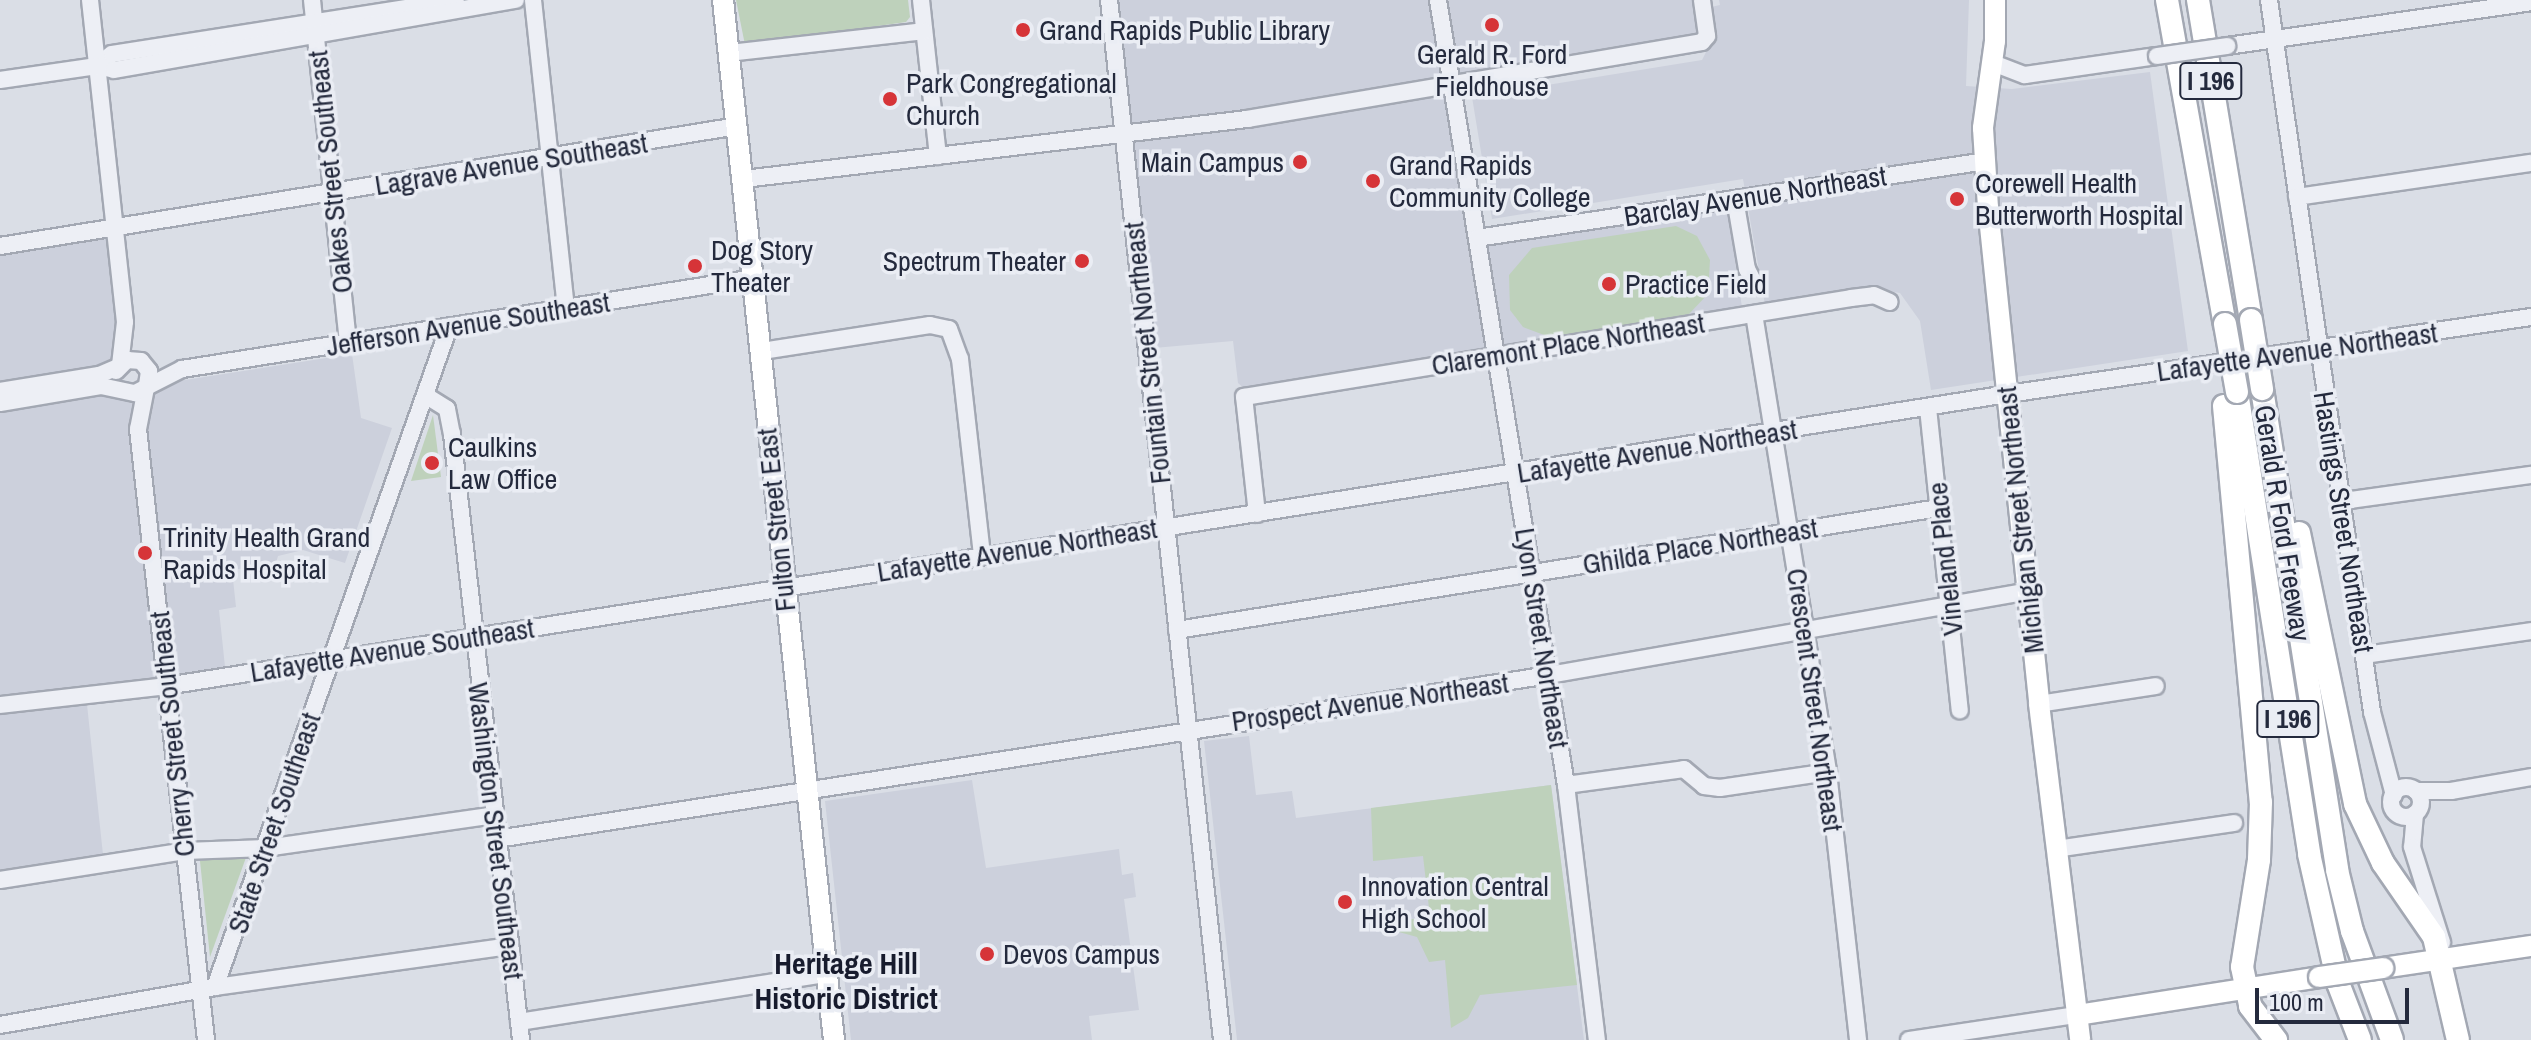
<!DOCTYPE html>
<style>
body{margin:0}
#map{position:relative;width:2531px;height:1040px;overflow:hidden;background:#dadee6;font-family:"Archivo Narrow",sans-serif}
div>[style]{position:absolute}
.built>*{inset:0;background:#ccd0dc}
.green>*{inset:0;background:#bed1bb}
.roads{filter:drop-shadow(2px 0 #a3a8b3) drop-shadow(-2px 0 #a3a8b3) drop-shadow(0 2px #a3a8b3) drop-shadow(0 -2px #a3a8b3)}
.minor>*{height:16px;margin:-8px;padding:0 8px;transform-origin:8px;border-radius:8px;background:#edeff5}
.minor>.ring{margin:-8px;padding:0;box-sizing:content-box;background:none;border:16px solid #edeff5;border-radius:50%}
.major>*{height:20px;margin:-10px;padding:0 10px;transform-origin:10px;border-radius:10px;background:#fff}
.highway>*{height:22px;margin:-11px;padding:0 11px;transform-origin:11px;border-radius:11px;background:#fff}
.bridges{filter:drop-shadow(2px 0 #a3a8b3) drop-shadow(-2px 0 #a3a8b3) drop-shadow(0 2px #a3a8b3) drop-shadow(0 -2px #a3a8b3)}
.minor-bridge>*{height:16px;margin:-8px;padding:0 8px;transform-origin:8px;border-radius:8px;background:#edeff5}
.major-bridge>*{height:20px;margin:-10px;padding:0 10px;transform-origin:10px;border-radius:10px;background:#fff}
.highway-bridge>*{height:22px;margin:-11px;padding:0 11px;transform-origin:11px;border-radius:11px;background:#fff}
.dots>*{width:22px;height:22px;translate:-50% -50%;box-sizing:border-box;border:4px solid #eaedf4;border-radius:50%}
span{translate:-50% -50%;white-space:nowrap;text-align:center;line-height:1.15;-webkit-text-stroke:7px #eaedf4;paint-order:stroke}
.shield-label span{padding:2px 6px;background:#eaedf4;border:2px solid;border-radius:6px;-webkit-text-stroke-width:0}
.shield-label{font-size:26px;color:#242a3d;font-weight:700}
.poi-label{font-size:28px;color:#242a3d}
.left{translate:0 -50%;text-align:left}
.right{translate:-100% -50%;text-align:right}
.street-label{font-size:28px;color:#242a3d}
.neighbourhood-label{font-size:30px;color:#171b2d;font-weight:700}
.scale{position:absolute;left:2255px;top:988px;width:154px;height:36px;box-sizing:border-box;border:4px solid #242a3d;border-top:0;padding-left:10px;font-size:24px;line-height:28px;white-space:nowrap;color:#242a3d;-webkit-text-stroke:6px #eaedf4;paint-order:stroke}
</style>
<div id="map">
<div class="built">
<div style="clip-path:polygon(1117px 0,1702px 0,1707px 36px,1452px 84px,1477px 238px,1726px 200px,1743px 314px,1248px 392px,1238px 383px,1233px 341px,1154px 348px)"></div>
<div style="clip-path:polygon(1719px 0,1969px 0,1966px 86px,2012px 89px,2150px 72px,2188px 351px,1931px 390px,1920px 321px,1900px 293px,1875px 289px,1765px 305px,1743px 179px,1492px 219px,1472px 97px,1702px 60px,1715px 34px,1711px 7px,1720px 5px)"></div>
<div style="clip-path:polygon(114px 228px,119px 379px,127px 389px,352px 354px,361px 418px,392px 428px,345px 563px,303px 550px,278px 556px,276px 563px,232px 570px,236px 607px,219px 610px,226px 676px,86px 695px,104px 864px,0 880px,0 246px)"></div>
<div style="clip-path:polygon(1249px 736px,1256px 795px,1292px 791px,1296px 818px,1551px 785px,1584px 1040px,1237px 1040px,1204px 741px)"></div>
<div style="clip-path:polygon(972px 780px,986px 868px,1119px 849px,1122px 875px,1133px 873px,1136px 897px,1124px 899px,1139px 1010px,1089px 1016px,1092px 1040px,851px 1040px,825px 801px)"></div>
</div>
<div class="green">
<div style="clip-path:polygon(736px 0,908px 0,910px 17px,906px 22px,745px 45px)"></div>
<div style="clip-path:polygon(1676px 226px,1697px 236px,1710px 260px,1708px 294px,1689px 314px,1555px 339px,1523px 327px,1510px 310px,1509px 275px,1532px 248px)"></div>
<div style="clip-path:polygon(433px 415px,441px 477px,411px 481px)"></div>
<div style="clip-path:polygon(1551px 785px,1577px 985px,1480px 995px,1468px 1018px,1451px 1028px,1445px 960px,1429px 962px,1417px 937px,1370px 924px,1430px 917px,1423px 856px,1373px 861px,1371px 808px)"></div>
<div style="clip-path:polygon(248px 852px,210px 957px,200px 861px)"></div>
</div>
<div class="roads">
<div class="minor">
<div style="left:90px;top:0;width:324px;rotate:83.8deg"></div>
<div style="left:125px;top:322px;width:43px;rotate:96.6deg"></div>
<div style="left:312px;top:0;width:346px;rotate:84deg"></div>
<div style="left:533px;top:0;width:310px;rotate:83.9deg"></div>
<div style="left:921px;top:0;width:157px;rotate:83.8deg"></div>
<div style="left:1109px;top:0;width:1046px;rotate:83.8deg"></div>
<div style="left:1438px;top:0;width:795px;rotate:80.74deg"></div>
<div style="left:1566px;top:785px;width:257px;rotate:83.1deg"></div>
<div style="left:2269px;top:0;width:719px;rotate:81.77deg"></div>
<div style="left:2372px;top:712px;width:86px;rotate:75.2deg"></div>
<div style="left:2227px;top:46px;width:307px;rotate:-8.2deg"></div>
<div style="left:729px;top:53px;width:196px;rotate:-6.4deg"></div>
<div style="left:1993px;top:63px;width:34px;rotate:21deg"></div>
<div style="left:2025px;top:75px;width:133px;rotate:-8.2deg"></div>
<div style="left:97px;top:66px;width:19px;rotate:-39deg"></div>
<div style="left:112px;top:54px;width:348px;rotate:-8.9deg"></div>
<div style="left:0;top:80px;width:98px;rotate:-8.2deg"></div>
<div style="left:97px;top:66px;width:17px;rotate:13deg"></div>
<div style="left:114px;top:70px;width:408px;rotate:-9.9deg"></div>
<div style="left:744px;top:179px;width:507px;rotate:-6.8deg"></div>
<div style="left:1247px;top:119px;width:461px;rotate:-9.6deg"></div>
<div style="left:1702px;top:42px;width:8px;rotate:-50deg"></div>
<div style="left:1707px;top:36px;width:36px;rotate:-98deg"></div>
<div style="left:2297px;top:197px;width:236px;rotate:-8.3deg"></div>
<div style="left:1735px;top:199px;width:71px;rotate:80.3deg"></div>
<div style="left:1747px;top:269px;width:20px;rotate:63deg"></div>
<div style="left:1477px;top:238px;width:515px;rotate:-8.6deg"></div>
<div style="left:0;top:246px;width:748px;rotate:-9.24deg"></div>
<div style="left:1754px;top:314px;width:464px;rotate:80.8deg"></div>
<div style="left:1828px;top:772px;width:270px;rotate:83.6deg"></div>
<div style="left:762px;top:351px;width:170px;rotate:-8.8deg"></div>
<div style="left:930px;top:325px;width:19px;rotate:12deg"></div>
<div style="left:949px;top:329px;width:32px;rotate:70deg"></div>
<div style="left:960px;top:359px;width:198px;rotate:83.6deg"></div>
<div style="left:116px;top:371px;width:16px;rotate:-45deg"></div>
<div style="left:127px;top:360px;width:14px;rotate:4deg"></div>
<div style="left:141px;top:361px;width:13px;rotate:51deg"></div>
<div style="left:149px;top:371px;width:14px;rotate:98deg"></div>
<div style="left:146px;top:388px;width:42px;rotate:101deg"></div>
<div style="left:138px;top:429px;width:615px;rotate:83.65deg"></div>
<div style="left:0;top:391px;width:100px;rotate:-9.2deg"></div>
<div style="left:99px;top:375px;width:21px;rotate:-23deg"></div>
<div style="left:425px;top:395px;width:26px;rotate:32deg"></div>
<div style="left:447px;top:409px;width:25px;rotate:79deg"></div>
<div style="left:452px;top:434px;width:610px;rotate:83.5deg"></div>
<div style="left:0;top:403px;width:102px;rotate:-9.6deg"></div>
<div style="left:101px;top:386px;width:35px;rotate:12deg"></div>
<div style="left:135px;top:393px;width:53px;rotate:-27.1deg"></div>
<div style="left:182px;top:369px;width:579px;rotate:-9.04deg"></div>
<div style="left:1928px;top:408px;width:304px;rotate:84deg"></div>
<div style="left:2343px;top:501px;width:190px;rotate:-7.9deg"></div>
<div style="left:1257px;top:514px;width:118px;rotate:-96.3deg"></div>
<div style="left:1244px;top:397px;width:615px;rotate:-9.26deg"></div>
<div style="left:1851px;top:298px;width:23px;rotate:-7deg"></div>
<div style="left:1874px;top:295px;width:17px;rotate:24deg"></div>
<div style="left:1177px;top:630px;width:772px;rotate:-9.1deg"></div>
<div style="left:2365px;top:655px;width:168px;rotate:-8.2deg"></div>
<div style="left:2039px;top:704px;width:118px;rotate:-8.7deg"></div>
<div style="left:0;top:705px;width:167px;rotate:-6.5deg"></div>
<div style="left:166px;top:686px;width:1865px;rotate:-9.01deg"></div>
<div style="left:2008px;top:394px;width:529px;rotate:-8.38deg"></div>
<div style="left:1566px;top:785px;width:119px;rotate:-7.7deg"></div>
<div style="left:1684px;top:769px;width:26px;rotate:40deg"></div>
<div style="left:1704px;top:786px;width:16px;rotate:7deg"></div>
<div style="left:1720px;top:788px;width:109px;rotate:-8.4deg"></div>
<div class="ring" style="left:2391px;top:787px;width:14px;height:14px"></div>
<div style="left:2416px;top:791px;width:35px"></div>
<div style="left:2451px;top:791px;width:81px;rotate:-9.9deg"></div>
<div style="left:2415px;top:814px;width:33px;rotate:95deg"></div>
<div style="left:2412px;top:847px;width:100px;rotate:72.5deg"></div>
<div style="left:497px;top:839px;width:1065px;rotate:-8.86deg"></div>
<div style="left:1549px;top:675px;width:485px;rotate:-9.9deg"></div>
<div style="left:2056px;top:849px;width:180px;rotate:-8.3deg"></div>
<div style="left:0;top:880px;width:187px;rotate:-8.9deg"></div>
<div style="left:185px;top:851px;width:81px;rotate:-2.1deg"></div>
<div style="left:266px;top:848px;width:230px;rotate:-8.2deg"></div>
<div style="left:215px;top:987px;width:298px;rotate:-7.9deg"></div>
<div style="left:519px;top:1022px;width:311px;rotate:-8.9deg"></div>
<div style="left:0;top:1025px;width:218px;rotate:-10deg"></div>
<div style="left:215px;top:987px;width:700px;rotate:-70.48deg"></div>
<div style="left:1909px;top:1040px;width:170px;rotate:-8.5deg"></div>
</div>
<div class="major">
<div style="left:723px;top:0;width:1046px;rotate:83.91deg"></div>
<div style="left:1995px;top:0;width:41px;rotate:90deg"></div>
<div style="left:1995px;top:41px;width:88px;rotate:97.9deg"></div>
<div style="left:1983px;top:128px;width:79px;rotate:86.4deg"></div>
<div style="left:1988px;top:207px;width:500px;rotate:84.1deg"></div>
<div style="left:2039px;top:704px;width:338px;rotate:83deg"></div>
<div style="left:2383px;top:968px;width:150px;rotate:-8.5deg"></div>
<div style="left:2077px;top:1015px;width:245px;rotate:-8.9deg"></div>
</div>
<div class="highway">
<div style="left:2167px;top:0;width:329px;rotate:79.9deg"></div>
<div style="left:2198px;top:0;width:324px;rotate:80.6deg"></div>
<div style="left:2262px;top:389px;width:487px;rotate:81.1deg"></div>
<div style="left:2337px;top:870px;width:63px;rotate:76.2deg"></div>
<div style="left:2352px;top:931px;width:116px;rotate:69.8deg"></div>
<div style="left:2237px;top:392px;width:468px;rotate:81.1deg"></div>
<div style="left:2309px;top:854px;width:132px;rotate:77.3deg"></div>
<div style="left:2338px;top:983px;width:61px;rotate:68.9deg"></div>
<div style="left:2224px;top:406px;width:398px;rotate:84.7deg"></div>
<div style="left:2261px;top:802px;width:58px;rotate:92deg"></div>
<div style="left:2259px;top:860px;width:108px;rotate:99deg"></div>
<div style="left:2242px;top:967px;width:40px;rotate:78deg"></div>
<div style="left:2250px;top:1006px;width:43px;rotate:52.6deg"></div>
<div style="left:2299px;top:533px;width:277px;rotate:78.3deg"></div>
<div style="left:2355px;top:804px;width:65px;rotate:64.6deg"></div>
<div style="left:2383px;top:863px;width:90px;rotate:55.4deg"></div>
<div style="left:2434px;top:937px;width:106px;rotate:76.9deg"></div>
</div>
</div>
<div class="bridges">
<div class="minor-bridge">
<div style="left:2157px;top:56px;width:71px;rotate:-8.1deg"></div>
</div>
<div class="major-bridge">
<div style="left:2319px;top:977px;width:65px;rotate:-8deg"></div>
</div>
<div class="highway-bridge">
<div style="left:2251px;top:320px;width:70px;rotate:80.9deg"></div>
<div style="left:2225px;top:324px;width:69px;rotate:80deg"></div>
</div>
</div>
<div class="dots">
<div style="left:1492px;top:25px;background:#d63438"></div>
<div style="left:1023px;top:30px;background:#d63438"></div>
<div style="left:890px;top:99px;background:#d63438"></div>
<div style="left:1300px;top:162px;background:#d63438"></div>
<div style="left:1373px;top:181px;background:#d63438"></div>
<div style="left:1957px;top:199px;background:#d63438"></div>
<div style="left:1082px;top:261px;background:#d63438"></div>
<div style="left:695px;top:266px;background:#d63438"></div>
<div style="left:1609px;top:284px;background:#d63438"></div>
<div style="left:432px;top:463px;background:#d63438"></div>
<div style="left:145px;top:553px;background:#d63438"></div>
<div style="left:1345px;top:902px;background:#d63438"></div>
<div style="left:987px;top:954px;background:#d63438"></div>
</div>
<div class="shield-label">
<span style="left:2211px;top:81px">I 196</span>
<span style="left:2288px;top:719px">I 196</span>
</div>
<div class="poi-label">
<span class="left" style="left:1039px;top:30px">Grand Rapids Public Library</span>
<span style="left:1492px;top:70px">Gerald R. Ford<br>Fieldhouse</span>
<span class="left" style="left:906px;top:99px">Park Congregational<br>Church</span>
<span class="right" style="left:1284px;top:162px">Main Campus</span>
<span class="left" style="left:1389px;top:181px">Grand Rapids<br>Community College</span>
<span class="left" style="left:1975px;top:199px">Corewell Health<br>Butterworth Hospital</span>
<span class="left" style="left:711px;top:266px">Dog Story<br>Theater</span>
<span class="right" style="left:1066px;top:261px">Spectrum Theater</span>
<span class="left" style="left:1625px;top:284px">Practice Field</span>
<span class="left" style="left:448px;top:463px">Caulkins<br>Law Office</span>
<span class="left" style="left:163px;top:553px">Trinity Health Grand<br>Rapids Hospital</span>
<span class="left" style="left:1361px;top:902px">Innovation Central<br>High School</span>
<span class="left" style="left:1003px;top:954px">Devos Campus</span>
</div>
<div class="street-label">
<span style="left:511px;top:164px;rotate:-9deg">Lagrave Avenue Southeast</span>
<span style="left:330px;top:172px;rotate:-96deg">Oakes Street Southeast</span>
<span style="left:1755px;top:196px;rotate:-9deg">Barclay Avenue Northeast</span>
<span style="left:468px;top:324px;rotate:-9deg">Jefferson Avenue Southeast</span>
<span style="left:1568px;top:344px;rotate:-9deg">Claremont Place Northeast</span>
<span style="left:2297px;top:352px;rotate:-8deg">Lafayette Avenue Northeast</span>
<span style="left:1147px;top:353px;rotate:-96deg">Fountain Street Northeast</span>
<span style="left:1657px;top:451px;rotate:-9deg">Lafayette Avenue Northeast</span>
<span style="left:776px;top:520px;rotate:-96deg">Fulton Street East</span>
<span style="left:2020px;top:520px;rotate:-96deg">Michigan Street Northeast</span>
<span style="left:2344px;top:522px;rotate:81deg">Hastings Street Northeast</span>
<span style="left:2283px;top:523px;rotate:81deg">Gerald R Ford Freeway</span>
<span style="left:1700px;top:546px;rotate:-9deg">Ghilda Place Northeast</span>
<span style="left:1017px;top:550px;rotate:-9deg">Lafayette Avenue Northeast</span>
<span style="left:1945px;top:559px;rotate:-96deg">Vineland Place</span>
<span style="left:1542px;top:638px;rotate:81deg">Lyon Street Northeast</span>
<span style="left:392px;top:650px;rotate:-9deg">Lafayette Avenue Southeast</span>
<span style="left:1815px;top:700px;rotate:82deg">Crescent Street Northeast</span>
<span style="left:1370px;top:702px;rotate:-8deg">Prospect Avenue Northeast</span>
<span style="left:172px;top:734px;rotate:-96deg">Cherry Street Southeast</span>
<span style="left:274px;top:823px;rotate:-71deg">State Street Southeast</span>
<span style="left:496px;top:831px;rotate:83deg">Washington Street Southeast</span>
</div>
<div class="neighbourhood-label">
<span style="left:846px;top:980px">Heritage Hill<br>Historic District</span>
</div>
<div class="scale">100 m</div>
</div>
